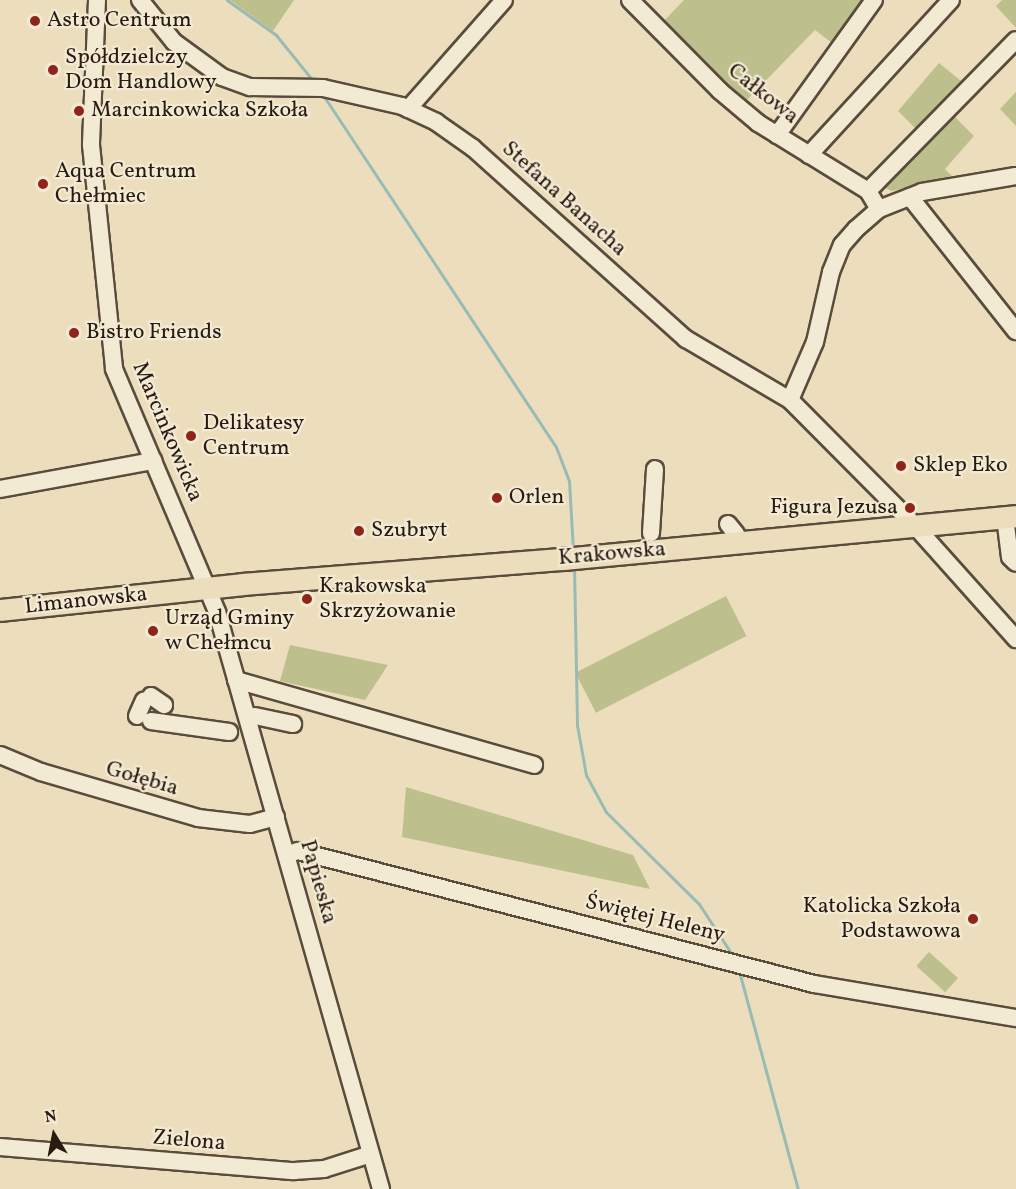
<!DOCTYPE html>
<meta charset="utf-8">
<style>
body{margin:0}
#map{position:relative;width:1016px;height:1189px;overflow:hidden;background:#ecdebc;font-family:Vollkorn,serif}
div>[style]{position:absolute}
.green>*{inset:0;background:#bdc08d;transform-origin:0 0}
.stream>*{height:3px;margin:-1.5px;padding:0 1.5px;transform-origin:1.5px;border-radius:1.5px;background:#99bbb5}
.roads{filter:drop-shadow(2px 0 #5a4c3c) drop-shadow(-2px 0 #5a4c3c) drop-shadow(0 2px #5a4c3c) drop-shadow(0 -2px #5a4c3c)}
.minor>*{height:16px;margin:-8px;padding:0 8px;transform-origin:8px;border-radius:8px;background:#f3ead3}
.major>*{height:21px;margin:-10.5px;padding:0 10.5px;transform-origin:10.5px;border-radius:10.5px;background:#ecdebc}
.dots>*{width:16px;height:16px;translate:-50% -50%;box-sizing:border-box;border:3px solid #f3ead3;border-radius:50%}
span{translate:-50% -50%;white-space:nowrap;text-align:center;line-height:1.15;-webkit-text-stroke:4.5px #f3ead3;paint-order:stroke}
.poi-label{font-size:22px;color:#291b12}
.left{translate:0 -50%;text-align:left}
.right{translate:-100% -50%;text-align:right}
.street-label{font-size:22px;color:#291b12}
.north{position:absolute;left:24px;top:1105px;width:60px;height:60px;-webkit-text-stroke:4px #f3ead3;paint-order:stroke;rotate:350deg;font-size:16px;font-weight:700;line-height:24px;text-align:center;color:#291b12}
.north::after{content:'';display:block;margin:auto;width:21px;height:27px;background:#291b12;clip-path:polygon(50% 0,100% 100%,50% 72%,0 100%)}
</style>
<div id="map">
<div class="green">
<div style="clip-path:polygon(230px 0,294px 0,273px 31px)"></div>
<div style="clip-path:polygon(684px 0,870px 0,832px 43px,815px 30px,743px 104px,661px 24px)"></div>
<div style="clip-path:polygon(1002px 0,1016px 0,1016px 28px,996px 6px)"></div>
<div style="clip-path:polygon(939px 63px,966px 85px,919px 132px,898px 111px)"></div>
<div style="clip-path:polygon(1016px 92px,1016px 126px,1000px 109px)"></div>
<div style="clip-path:polygon(950px 112px,974px 136px,945px 169px,952px 176px,892px 191px,881px 186px)"></div>
<div style="left:726px;top:596px;width:45px;height:169px;rotate:63deg"></div>
<div style="clip-path:polygon(290px 645px,388px 665px,365px 700px,280px 681px)"></div>
<div style="clip-path:polygon(406px 787px,633px 855px,650px 889px,402px 837px)"></div>
<div style="left:929px;top:952px;width:39px;height:19px;rotate:42deg"></div>
</div>
<div class="stream">
<div style="left:227px;top:0;width:60px;rotate:35.5deg"></div>
<div style="left:276px;top:35px;width:60px;rotate:51deg"></div>
<div style="left:323px;top:95px;width:422px;rotate:56.5deg"></div>
<div style="left:556px;top:447px;width:36px;rotate:69deg"></div>
<div style="left:569px;top:481px;width:69px;rotate:86.7deg"></div>
<div style="left:574px;top:566px;width:159px;rotate:88.9deg"></div>
<div style="left:577px;top:725px;width:51px;rotate:79.8deg"></div>
<div style="left:586px;top:775px;width:42px;rotate:61.6deg"></div>
<div style="left:606px;top:812px;width:131px;rotate:44.7deg"></div>
<div style="left:699px;top:904px;width:62px;rotate:56.8deg"></div>
<div style="left:739px;top:971px;width:226px;rotate:74.9deg"></div>
</div>
<div class="roads">
<div class="minor">
<div style="left:97px;top:0;width:145px;rotate:92.4deg"></div>
<div style="left:91px;top:145px;width:225px;rotate:84.1deg"></div>
<div style="left:114px;top:369px;width:264px;rotate:67deg"></div>
<div style="left:217px;top:612px;width:600px;rotate:74.13deg"></div>
<div style="left:140px;top:0;width:54px;rotate:51deg"></div>
<div style="left:174px;top:42px;width:59px;rotate:36.1deg"></div>
<div style="left:222px;top:77px;width:30px;rotate:20deg"></div>
<div style="left:250px;top:87px;width:73px;rotate:0.8deg"></div>
<div style="left:323px;top:88px;width:81px;rotate:12.8deg"></div>
<div style="left:402px;top:106px;width:38px;rotate:25deg"></div>
<div style="left:436px;top:122px;width:45px;rotate:35.1deg"></div>
<div style="left:473px;top:148px;width:286px;rotate:41.9deg"></div>
<div style="left:686px;top:339px;width:121px;rotate:30.4deg"></div>
<div style="left:790px;top:400px;width:177px;rotate:45.2deg"></div>
<div style="left:915px;top:526px;width:152px;rotate:48.2deg"></div>
<div style="left:630px;top:0;width:128px;rotate:45.3deg"></div>
<div style="left:720px;top:91px;width:50px;rotate:40.1deg"></div>
<div style="left:758px;top:123px;width:129px;rotate:31.7deg"></div>
<div style="left:868px;top:191px;width:21px;rotate:59deg"></div>
<div style="left:408px;top:109px;width:145px;rotate:-48.6deg"></div>
<div style="left:777px;top:135px;width:166px;rotate:-54.3deg"></div>
<div style="left:809px;top:155px;width:210px;rotate:-47.5deg"></div>
<div style="left:868px;top:191px;width:211px;rotate:-45.6deg"></div>
<div style="left:910px;top:197px;width:171px;rotate:51.7deg"></div>
<div style="left:790px;top:400px;width:63px;rotate:-66.7deg"></div>
<div style="left:815px;top:342px;width:72px;rotate:-77.1deg"></div>
<div style="left:831px;top:272px;width:29px;rotate:-68deg"></div>
<div style="left:842px;top:245px;width:21px;rotate:-49deg"></div>
<div style="left:856px;top:229px;width:30px;rotate:-41deg"></div>
<div style="left:879px;top:209px;width:46px;rotate:-21.6deg"></div>
<div style="left:922px;top:192px;width:95px;rotate:-9.7deg"></div>
<div style="left:0;top:489px;width:156px;rotate:-10.4deg"></div>
<div style="left:1005px;top:517px;width:40px;rotate:82.9deg"></div>
<div style="left:1010px;top:557px;width:8px;rotate:45deg"></div>
<div style="left:728px;top:524px;width:13px;rotate:51deg"></div>
<div style="left:651px;top:533px;width:64px;rotate:-86.4deg"></div>
<div style="left:236px;top:680px;width:310px;rotate:15.9deg"></div>
<div style="left:151px;top:696px;width:16px;rotate:35deg"></div>
<div style="left:137px;top:716px;width:17px;rotate:-66deg"></div>
<div style="left:255px;top:716px;width:39px;rotate:12deg"></div>
<div style="left:151px;top:721px;width:79px;rotate:8deg"></div>
<div style="left:0;top:755px;width:44px;rotate:22.5deg"></div>
<div style="left:41px;top:772px;width:164px;rotate:16.3deg"></div>
<div style="left:198px;top:818px;width:52px;rotate:6.6deg"></div>
<div style="left:250px;top:824px;width:27px;rotate:-15deg"></div>
<div style="left:287px;top:854px;width:11px;rotate:-15deg"></div>
<div style="left:298px;top:851px;width:533px;rotate:14.45deg"></div>
<div style="left:814px;top:984px;width:205px;rotate:9.6deg"></div>
<div style="left:0;top:1147px;width:295px;rotate:4.7deg"></div>
<div style="left:294px;top:1171px;width:30px;rotate:-4deg"></div>
<div style="left:324px;top:1169px;width:49px;rotate:-17.7deg"></div>
</div>
<div class="major">
<div style="left:0;top:610px;width:244px;rotate:-6.1deg"></div>
<div style="left:243px;top:584px;width:321px;rotate:-4.5deg"></div>
<div style="left:563px;top:559px;width:455px;rotate:-5.4deg"></div>
</div>
</div>
<div class="dots">
<div style="left:35px;top:21px;background:#8f2418"></div>
<div style="left:53px;top:70px;background:#8f2418"></div>
<div style="left:79px;top:111px;background:#8f2418"></div>
<div style="left:43px;top:184px;background:#8f2418"></div>
<div style="left:74px;top:333px;background:#8f2418"></div>
<div style="left:191px;top:436px;background:#8f2418"></div>
<div style="left:901px;top:466px;background:#8f2418"></div>
<div style="left:497px;top:498px;background:#8f2418"></div>
<div style="left:910px;top:508px;background:#8f2418"></div>
<div style="left:359px;top:531px;background:#8f2418"></div>
<div style="left:307px;top:599px;background:#8f2418"></div>
<div style="left:153px;top:631px;background:#8f2418"></div>
<div style="left:973px;top:919px;background:#8f2418"></div>
</div>
<div class="poi-label">
<span class="left" style="left:47px;top:21px">Astro Centrum</span>
<span class="left" style="left:65px;top:70px">Spółdzielczy<br>Dom Handlowy</span>
<span class="left" style="left:91px;top:111px">Marcinkowicka Szkoła</span>
<span class="left" style="left:55px;top:184px">Aqua Centrum<br>Chełmiec</span>
<span class="left" style="left:86px;top:333px">Bistro Friends</span>
<span class="left" style="left:203px;top:436px">Delikatesy<br>Centrum</span>
<span class="left" style="left:913px;top:466px">Sklep Eko</span>
<span class="left" style="left:509px;top:498px">Orlen</span>
<span class="right" style="left:898px;top:508px">Figura Jezusa</span>
<span class="left" style="left:371px;top:531px">Szubryt</span>
<span class="left" style="left:319px;top:599px">Krakowska<br>Skrzyżowanie</span>
<span class="left" style="left:165px;top:631px">Urząd Gminy<br>w Chełmcu</span>
<span class="right" style="left:961px;top:919px">Katolicka Szkoła<br>Podstawowa</span>
</div>
<div class="street-label">
<span style="left:763px;top:94px;rotate:38deg">Całkowa</span>
<span style="left:564px;top:199px;rotate:42deg">Stefana Banacha</span>
<span style="left:167px;top:432px;rotate:67deg">Marcinkowicka</span>
<span style="left:612px;top:554px;rotate:-5deg">Krakowska</span>
<span style="left:86px;top:601px;rotate:-6deg">Limanowska</span>
<span style="left:142px;top:779px;rotate:16deg">Gołębia</span>
<span style="left:318px;top:882px;rotate:74deg">Papieska</span>
<span style="left:655px;top:919px;rotate:14deg">Świętej Heleny</span>
<span style="left:189px;top:1141px;rotate:5deg">Zielona</span>
</div>
<div class="north">N</div>
</div>
